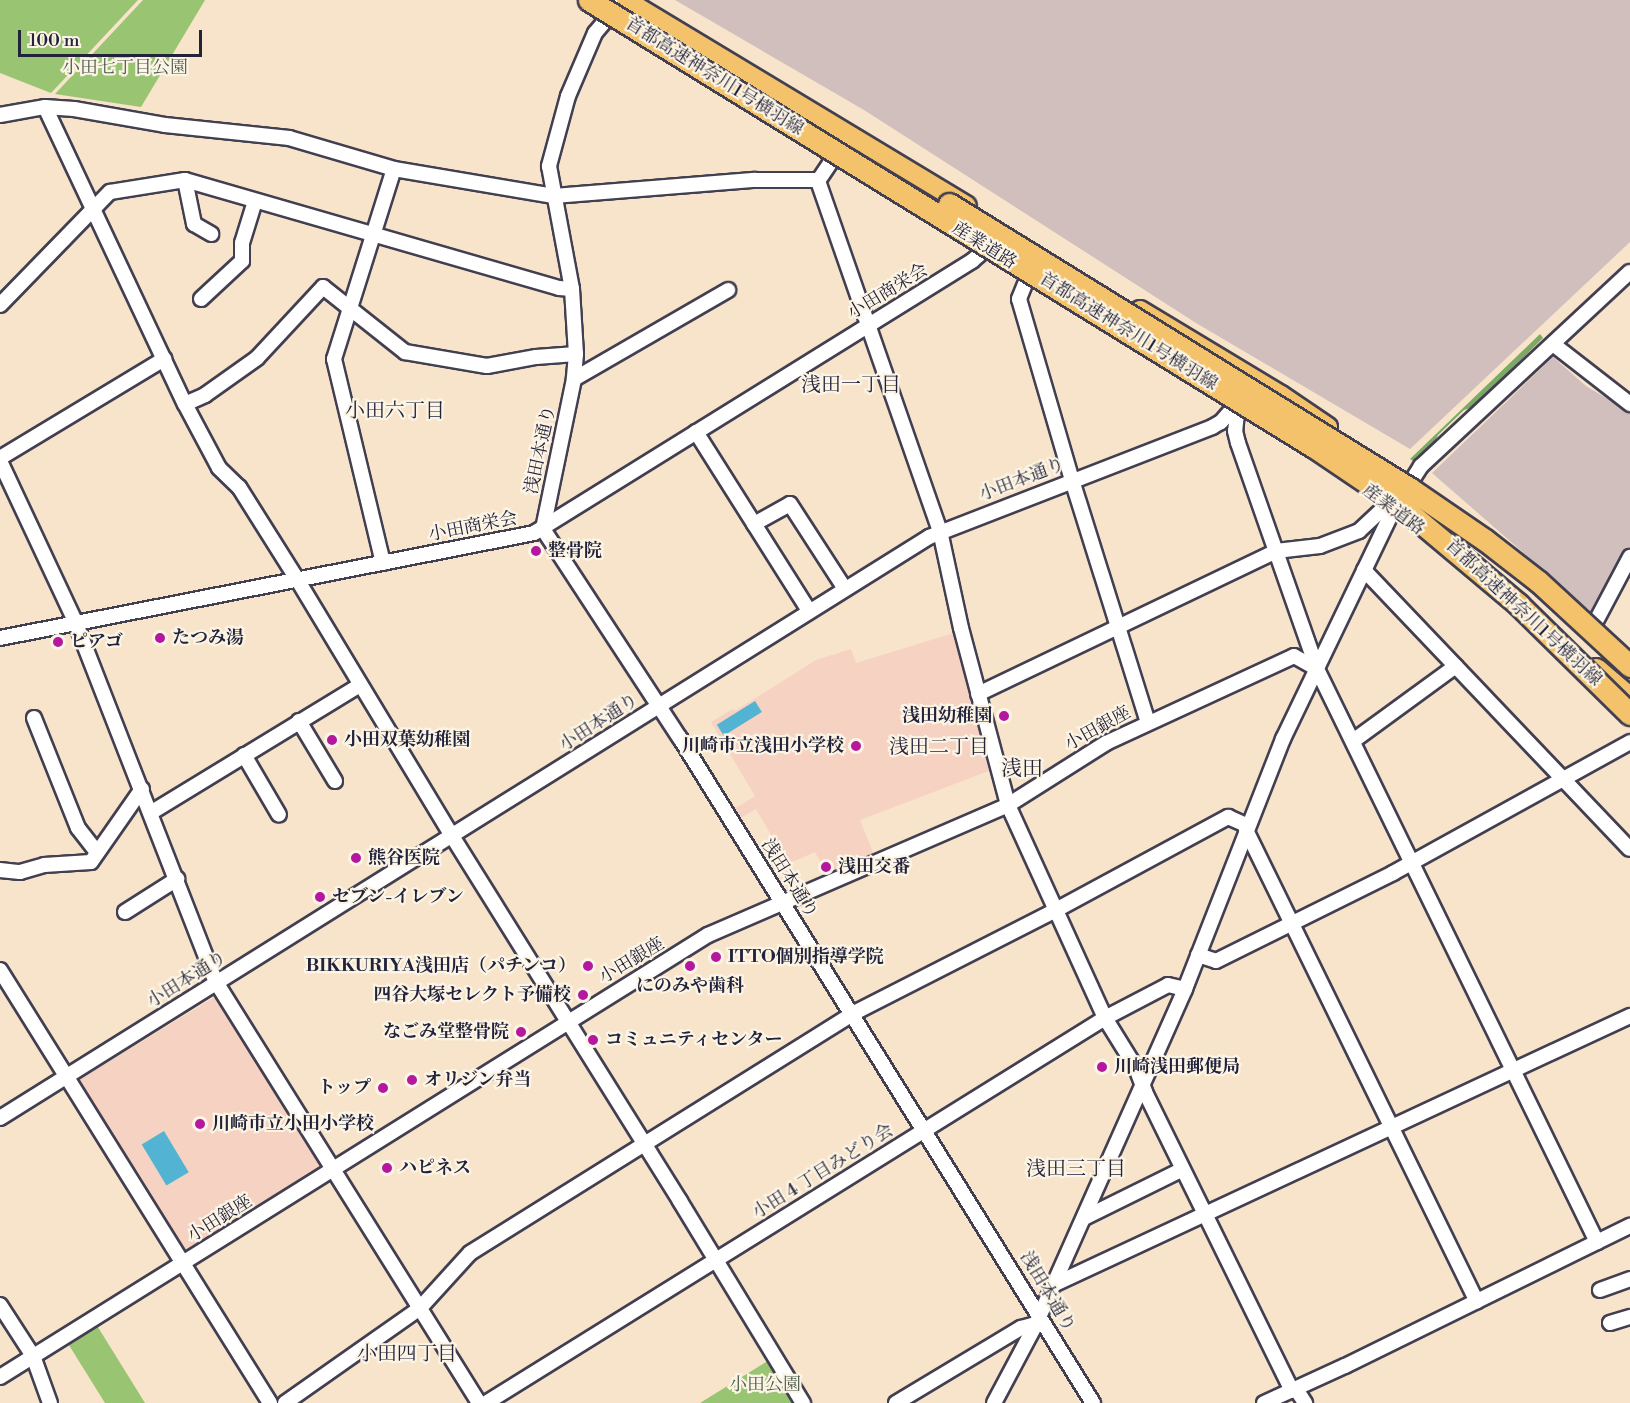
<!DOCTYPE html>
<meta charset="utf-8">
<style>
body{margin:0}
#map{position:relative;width:1630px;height:1403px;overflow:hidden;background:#f7e4cb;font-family:"Libre Bodoni","Noto Serif JP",serif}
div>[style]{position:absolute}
.built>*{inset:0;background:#f6d2c3}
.industrial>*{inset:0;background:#d1bfbd}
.green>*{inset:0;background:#99c471}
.forest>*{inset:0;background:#7aaa63}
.water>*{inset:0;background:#53b3d2;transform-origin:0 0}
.roads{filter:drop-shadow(2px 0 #423f51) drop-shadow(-2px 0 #423f51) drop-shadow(0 2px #423f51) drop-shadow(0 -2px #423f51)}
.minor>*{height:14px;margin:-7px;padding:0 7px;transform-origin:7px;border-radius:7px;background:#fff}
.major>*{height:18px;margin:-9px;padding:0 9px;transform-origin:9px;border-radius:9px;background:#f3c26a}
.highway>*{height:21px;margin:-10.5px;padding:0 10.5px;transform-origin:10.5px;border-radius:10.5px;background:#f3c26a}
.bridges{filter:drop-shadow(2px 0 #423f51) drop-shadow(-2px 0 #423f51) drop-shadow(0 2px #423f51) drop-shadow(0 -2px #423f51)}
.highway-bridge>*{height:21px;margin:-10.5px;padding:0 10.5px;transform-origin:10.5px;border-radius:10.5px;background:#f3c26a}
.dots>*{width:16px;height:16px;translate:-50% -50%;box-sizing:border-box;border:3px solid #fcf5e5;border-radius:50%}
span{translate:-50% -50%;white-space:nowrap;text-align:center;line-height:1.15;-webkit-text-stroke:4.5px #fcf5e5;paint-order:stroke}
.park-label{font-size:18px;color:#4c5b4e}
.street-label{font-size:18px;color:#22223b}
.poi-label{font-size:18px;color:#22223b;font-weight:700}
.left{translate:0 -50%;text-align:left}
.right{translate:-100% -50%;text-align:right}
.neighbourhood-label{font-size:20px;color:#22223b}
.quarter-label{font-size:21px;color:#22223b}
.scale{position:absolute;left:18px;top:30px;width:184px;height:27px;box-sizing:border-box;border:3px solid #22223b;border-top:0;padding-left:8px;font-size:18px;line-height:21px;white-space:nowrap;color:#22223b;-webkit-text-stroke:4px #fcf5e5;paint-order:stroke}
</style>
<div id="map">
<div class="built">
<div style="clip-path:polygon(957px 632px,994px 769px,860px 820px,874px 855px,828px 876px,815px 852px,788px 864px,756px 809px,739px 819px,733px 810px,755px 796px,711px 722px,733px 709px,735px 711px,816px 660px,851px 649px,856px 663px)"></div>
<div style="clip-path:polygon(213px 998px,217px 999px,323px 1166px,184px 1253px,77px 1081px)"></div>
</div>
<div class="industrial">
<div style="clip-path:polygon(675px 0,1630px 0,1630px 242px,1410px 449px,1196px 323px,864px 110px)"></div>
<div style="clip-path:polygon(1553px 357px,1586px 386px,1630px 412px,1630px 552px,1596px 616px,1432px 473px)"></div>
</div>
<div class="green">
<div style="clip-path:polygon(0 0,138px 0,51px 93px,0 73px)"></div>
<div style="clip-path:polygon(143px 0,205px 0,141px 107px,55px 94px)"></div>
<div style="clip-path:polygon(96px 1324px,145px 1403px,105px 1403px,67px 1342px)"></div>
<div style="clip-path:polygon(771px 1359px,798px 1403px,700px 1403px)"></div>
</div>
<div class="forest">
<div style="clip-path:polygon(1540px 334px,1543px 338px,1473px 407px,1464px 410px,1438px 435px,1433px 445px,1415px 462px,1410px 459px)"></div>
</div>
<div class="water">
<div style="left:755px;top:701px;width:13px;height:45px;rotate:58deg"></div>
<div style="left:164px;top:1131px;width:48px;height:26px;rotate:59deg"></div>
</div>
<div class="roads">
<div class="minor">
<div style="left:623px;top:0;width:43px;rotate:130.3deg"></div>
<div style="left:595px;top:33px;width:69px;rotate:113.2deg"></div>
<div style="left:568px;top:96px;width:73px;rotate:105.2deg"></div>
<div style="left:549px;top:166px;width:125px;rotate:79.4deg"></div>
<div style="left:572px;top:289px;width:65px;rotate:86.5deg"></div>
<div style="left:576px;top:354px;width:25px;rotate:95deg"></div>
<div style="left:574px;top:379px;width:153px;rotate:101.7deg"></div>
<div style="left:543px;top:529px;width:250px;rotate:56.8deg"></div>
<div style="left:680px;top:738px;width:783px;rotate:58.16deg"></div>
<div style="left:45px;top:107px;width:328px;rotate:64.8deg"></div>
<div style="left:185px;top:404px;width:72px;rotate:62deg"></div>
<div style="left:219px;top:468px;width:28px;rotate:44deg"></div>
<div style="left:239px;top:487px;width:109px;rotate:57.8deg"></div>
<div style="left:297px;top:579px;width:300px;rotate:58.9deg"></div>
<div style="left:452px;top:836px;width:430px;rotate:58deg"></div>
<div style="left:680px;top:1201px;width:237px;rotate:58.7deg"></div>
<div style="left:0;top:115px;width:46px;rotate:-10.1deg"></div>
<div style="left:45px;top:107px;width:29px;rotate:4deg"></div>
<div style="left:74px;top:109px;width:92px;rotate:10deg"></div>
<div style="left:165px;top:125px;width:125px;rotate:6deg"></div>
<div style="left:289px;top:138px;width:109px;rotate:16.4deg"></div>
<div style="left:394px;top:169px;width:162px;rotate:9.6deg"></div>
<div style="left:554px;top:196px;width:202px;rotate:-4.6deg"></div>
<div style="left:755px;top:180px;width:64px"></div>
<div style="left:845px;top:141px;width:48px;rotate:124deg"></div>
<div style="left:818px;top:181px;width:371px;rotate:70.8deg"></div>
<div style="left:940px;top:531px;width:99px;rotate:77.8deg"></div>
<div style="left:961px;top:628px;width:183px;rotate:75.1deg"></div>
<div style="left:1008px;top:805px;width:234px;rotate:65.5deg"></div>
<div style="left:1105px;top:1018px;width:59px;rotate:58.2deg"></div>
<div style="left:1136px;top:1068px;width:26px;rotate:69deg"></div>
<div style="left:1145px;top:1092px;width:333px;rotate:63.8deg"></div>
<div style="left:185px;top:180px;width:45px;rotate:78.4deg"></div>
<div style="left:194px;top:224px;width:20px;rotate:30deg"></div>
<div style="left:1029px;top:274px;width:27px;rotate:112deg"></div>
<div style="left:1019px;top:299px;width:189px;rotate:73.7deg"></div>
<div style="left:1072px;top:480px;width:254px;rotate:72.6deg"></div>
<div style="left:201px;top:299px;width:56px;rotate:-42.8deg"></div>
<div style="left:242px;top:261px;width:18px;rotate:-90deg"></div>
<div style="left:242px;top:243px;width:44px;rotate:-72.8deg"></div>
<div style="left:0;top:305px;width:158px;rotate:-45.8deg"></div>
<div style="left:110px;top:192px;width:76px;rotate:-9.1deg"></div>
<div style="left:185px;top:180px;width:389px;rotate:16.1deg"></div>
<div style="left:559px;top:288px;width:13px;rotate:4deg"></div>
<div style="left:1553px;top:344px;width:98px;rotate:37.9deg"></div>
<div style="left:574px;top:379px;width:178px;rotate:-30deg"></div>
<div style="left:185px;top:404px;width:22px;rotate:-24deg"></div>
<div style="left:205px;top:395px;width:64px;rotate:-35.4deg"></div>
<div style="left:257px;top:358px;width:97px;rotate:-47.1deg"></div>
<div style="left:323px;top:287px;width:105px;rotate:38.4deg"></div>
<div style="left:405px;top:352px;width:83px;rotate:9.7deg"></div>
<div style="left:487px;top:366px;width:50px;rotate:-10.4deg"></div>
<div style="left:536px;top:357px;width:40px;rotate:-4.3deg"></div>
<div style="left:1238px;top:404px;width:27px;rotate:96deg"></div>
<div style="left:1235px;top:431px;width:12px;rotate:76deg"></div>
<div style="left:1238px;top:443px;width:239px;rotate:70.7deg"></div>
<div style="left:1317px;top:669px;width:638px;rotate:63.96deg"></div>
<div style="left:696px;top:432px;width:212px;rotate:57.7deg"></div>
<div style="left:0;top:458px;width:192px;rotate:-31.1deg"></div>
<div style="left:0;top:461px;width:177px;rotate:64.9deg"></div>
<div style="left:75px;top:621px;width:388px;rotate:68.7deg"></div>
<div style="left:216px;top:982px;width:496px;rotate:58deg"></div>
<div style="left:754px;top:524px;width:41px;rotate:-29.1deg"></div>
<div style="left:790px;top:504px;width:101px;rotate:57.1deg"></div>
<div style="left:383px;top:563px;width:210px;rotate:-103.5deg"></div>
<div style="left:334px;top:359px;width:199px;rotate:-72.5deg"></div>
<div style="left:1364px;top:570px;width:385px;rotate:46.4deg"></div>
<div style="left:1595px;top:623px;width:75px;rotate:-62.1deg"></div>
<div style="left:0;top:638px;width:544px;rotate:-11.12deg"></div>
<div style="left:534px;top:533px;width:516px;rotate:-31.84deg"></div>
<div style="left:972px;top:261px;width:20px;rotate:-41deg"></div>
<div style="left:978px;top:694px;width:331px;rotate:-25.6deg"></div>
<div style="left:1276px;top:551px;width:44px;rotate:-6.5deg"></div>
<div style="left:1320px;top:546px;width:42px;rotate:-21deg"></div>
<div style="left:1359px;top:531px;width:38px;rotate:-43deg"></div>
<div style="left:34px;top:718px;width:118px;rotate:68.2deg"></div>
<div style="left:78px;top:828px;width:31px;rotate:52deg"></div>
<div style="left:299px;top:721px;width:70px;rotate:59deg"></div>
<div style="left:1353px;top:741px;width:127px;rotate:-36.1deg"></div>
<div style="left:244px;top:755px;width:69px;rotate:59.7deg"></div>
<div style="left:152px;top:812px;width:244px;rotate:-31.4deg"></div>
<div style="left:1246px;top:830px;width:525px;rotate:63.92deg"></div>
<div style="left:0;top:870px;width:20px;rotate:6deg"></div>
<div style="left:20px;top:872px;width:25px;rotate:-16deg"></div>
<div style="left:44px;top:865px;width:47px;rotate:-3.7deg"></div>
<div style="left:91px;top:862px;width:89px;rotate:-55.1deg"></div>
<div style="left:125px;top:912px;width:62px;rotate:-32.4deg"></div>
<div style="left:1198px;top:955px;width:19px;rotate:18deg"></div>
<div style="left:1216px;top:961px;width:198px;rotate:-26.4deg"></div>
<div style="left:1393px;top:873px;width:271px;rotate:-28.9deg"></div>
<div style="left:0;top:970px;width:510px;rotate:58.05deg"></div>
<div style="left:0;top:1118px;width:1096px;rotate:-32.02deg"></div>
<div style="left:929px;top:537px;width:304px;rotate:-21.2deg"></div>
<div style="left:1212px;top:427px;width:10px;rotate:-29deg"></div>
<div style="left:1221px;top:422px;width:35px;rotate:-49deg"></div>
<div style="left:1084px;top:1218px;width:110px;rotate:-26.3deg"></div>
<div style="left:1053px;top:1285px;width:637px;rotate:-25deg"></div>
<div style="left:1600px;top:1290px;width:32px;rotate:-20deg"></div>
<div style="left:0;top:1305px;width:61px;rotate:57.1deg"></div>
<div style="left:33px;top:1356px;width:50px;rotate:70.1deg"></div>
<div style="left:1610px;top:1323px;width:21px;rotate:-17deg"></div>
<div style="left:0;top:1377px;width:835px;rotate:-31.98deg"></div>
<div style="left:708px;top:935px;width:327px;rotate:-23.4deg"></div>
<div style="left:1008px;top:805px;width:116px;rotate:-32.3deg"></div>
<div style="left:1106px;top:743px;width:207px;rotate:-24.8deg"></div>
<div style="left:1294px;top:656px;width:26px;rotate:29deg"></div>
<div style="left:1296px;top:1389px;width:17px;rotate:57deg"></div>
<div style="left:285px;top:1403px;width:165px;rotate:-35.1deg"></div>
<div style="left:420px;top:1308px;width:74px;rotate:-47.7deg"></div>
<div style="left:470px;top:1253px;width:451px;rotate:-32deg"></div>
<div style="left:852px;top:1014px;width:229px;rotate:-27deg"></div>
<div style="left:1056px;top:910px;width:196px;rotate:-28.4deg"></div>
<div style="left:1228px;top:817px;width:22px;rotate:24deg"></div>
<div style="left:486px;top:1403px;width:729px;rotate:-31.88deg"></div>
<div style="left:1105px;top:1018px;width:71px;rotate:-27.6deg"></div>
<div style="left:1168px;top:985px;width:17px;rotate:13deg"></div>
<div style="left:896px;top:1403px;width:146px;rotate:-31deg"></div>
<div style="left:1021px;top:1328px;width:16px;rotate:-15deg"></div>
<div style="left:994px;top:1403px;width:89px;rotate:-62deg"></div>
<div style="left:1036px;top:1324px;width:367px;rotate:-66deg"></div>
<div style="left:1185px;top:989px;width:269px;rotate:-68.6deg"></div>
<div style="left:1283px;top:739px;width:254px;rotate:-64.3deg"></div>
<div style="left:1393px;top:510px;width:52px;rotate:-57.5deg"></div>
<div style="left:1421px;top:466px;width:285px;rotate:-42.9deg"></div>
<div style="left:1264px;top:1403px;width:89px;rotate:-24.6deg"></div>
<div style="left:1345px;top:1366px;width:318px;rotate:-26.2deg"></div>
</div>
<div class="major">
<div style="left:626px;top:0;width:398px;rotate:31.1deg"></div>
<div style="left:1140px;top:310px;width:165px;rotate:31.1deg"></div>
<div style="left:1281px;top:395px;width:57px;rotate:34.2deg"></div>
</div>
<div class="highway">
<div style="left:1596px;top:669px;width:45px;rotate:40.5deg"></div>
</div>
</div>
<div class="bridges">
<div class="highway-bridge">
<div style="left:589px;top:0;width:852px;rotate:31.66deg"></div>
<div style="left:1314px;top:447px;width:104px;rotate:34deg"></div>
<div style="left:1400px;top:505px;width:154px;rotate:40deg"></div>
<div style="left:1518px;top:604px;width:157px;rotate:44.5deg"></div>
<div style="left:949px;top:204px;width:541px;rotate:31.69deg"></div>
<div style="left:1409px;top:488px;width:92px;rotate:34.4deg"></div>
<div style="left:1485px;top:540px;width:68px;rotate:37.9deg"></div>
<div style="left:1539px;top:582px;width:124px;rotate:42.7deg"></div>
</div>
</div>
<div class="dots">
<div style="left:536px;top:551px;background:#b5179e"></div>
<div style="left:160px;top:638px;background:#b5179e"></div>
<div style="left:58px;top:642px;background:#b5179e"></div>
<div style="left:1004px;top:716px;background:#b5179e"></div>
<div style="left:332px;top:740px;background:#b5179e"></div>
<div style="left:856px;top:746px;background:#b5179e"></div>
<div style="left:356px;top:858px;background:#b5179e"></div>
<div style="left:826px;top:867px;background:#b5179e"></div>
<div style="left:320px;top:897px;background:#b5179e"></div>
<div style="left:716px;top:957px;background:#b5179e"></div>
<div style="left:588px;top:966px;background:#b5179e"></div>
<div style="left:690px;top:966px;background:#b5179e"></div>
<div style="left:583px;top:995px;background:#b5179e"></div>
<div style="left:521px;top:1032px;background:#b5179e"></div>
<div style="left:593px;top:1040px;background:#b5179e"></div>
<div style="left:1102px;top:1067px;background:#b5179e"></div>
<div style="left:412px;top:1080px;background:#b5179e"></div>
<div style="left:383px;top:1088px;background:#b5179e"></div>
<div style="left:200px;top:1124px;background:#b5179e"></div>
<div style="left:387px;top:1168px;background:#b5179e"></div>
</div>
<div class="park-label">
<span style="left:125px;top:68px">小田七丁目公園</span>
<span style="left:765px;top:1385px">小田公園</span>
</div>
<div class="street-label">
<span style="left:714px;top:77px;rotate:32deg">首都高速神奈川1号横羽線</span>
<span style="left:984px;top:246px;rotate:32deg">産業道路</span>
<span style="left:888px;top:292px;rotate:-31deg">小田商栄会</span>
<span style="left:1128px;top:332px;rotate:32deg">首都高速神奈川1号横羽線</span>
<span style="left:541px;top:450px;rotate:-78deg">浅田本通り</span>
<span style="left:1022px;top:480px;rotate:-21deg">小田本通り</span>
<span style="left:1393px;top:510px;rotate:37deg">産業道路</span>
<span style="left:473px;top:527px;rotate:-11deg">小田商栄会</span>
<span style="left:1523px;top:613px;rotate:43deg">首都高速神奈川1号横羽線</span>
<span style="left:599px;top:723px;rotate:-33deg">小田本通り</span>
<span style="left:1098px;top:729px;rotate:-29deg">小田銀座</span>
<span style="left:789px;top:879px;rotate:58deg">浅田本通り</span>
<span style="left:632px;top:961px;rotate:-31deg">小田銀座</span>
<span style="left:187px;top:980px;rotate:-32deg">小田本通り</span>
<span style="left:823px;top:1172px;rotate:-32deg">小田 4 丁目みどり会</span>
<span style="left:220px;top:1219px;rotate:-32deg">小田銀座</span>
<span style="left:1047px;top:1292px;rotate:59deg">浅田本通り</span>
</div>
<div class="poi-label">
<span class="left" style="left:548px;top:551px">整骨院</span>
<span class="left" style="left:172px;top:638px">たつみ湯</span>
<span class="left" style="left:70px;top:642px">ピアゴ</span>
<span class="right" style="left:992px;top:716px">浅田幼稚園</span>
<span class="left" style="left:344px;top:740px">小田双葉幼稚園</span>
<span class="right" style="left:844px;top:746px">川崎市立浅田小学校</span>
<span class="left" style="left:368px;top:858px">熊谷医院</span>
<span class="left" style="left:838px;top:867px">浅田交番</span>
<span class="left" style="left:332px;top:897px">セブン-イレブン</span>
<span class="left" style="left:728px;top:957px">ITTO個別指導学院</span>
<span class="right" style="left:576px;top:966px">BIKKURIYA浅田店（パチンコ）</span>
<span style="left:690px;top:986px">にのみや歯科</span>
<span class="right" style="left:571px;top:995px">四谷大塚セレクト予備校</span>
<span class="right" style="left:509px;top:1032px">なごみ堂整骨院</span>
<span class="left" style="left:605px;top:1040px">コミュニティセンター</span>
<span class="left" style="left:1114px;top:1067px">川崎浅田郵便局</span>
<span class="left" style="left:424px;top:1080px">オリジン弁当</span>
<span class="right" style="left:371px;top:1088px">トップ</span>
<span class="left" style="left:212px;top:1124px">川崎市立小田小学校</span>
<span class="left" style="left:399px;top:1168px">ハピネス</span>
</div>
<div class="neighbourhood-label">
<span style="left:851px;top:385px">浅田一丁目</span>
<span style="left:395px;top:411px">小田六丁目</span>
<span style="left:939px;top:747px">浅田二丁目</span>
<span style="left:1076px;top:1169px">浅田三丁目</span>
<span style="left:407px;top:1354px">小田四丁目</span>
</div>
<div class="quarter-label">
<span style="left:1022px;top:769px">浅田</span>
</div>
<div class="scale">100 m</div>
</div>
